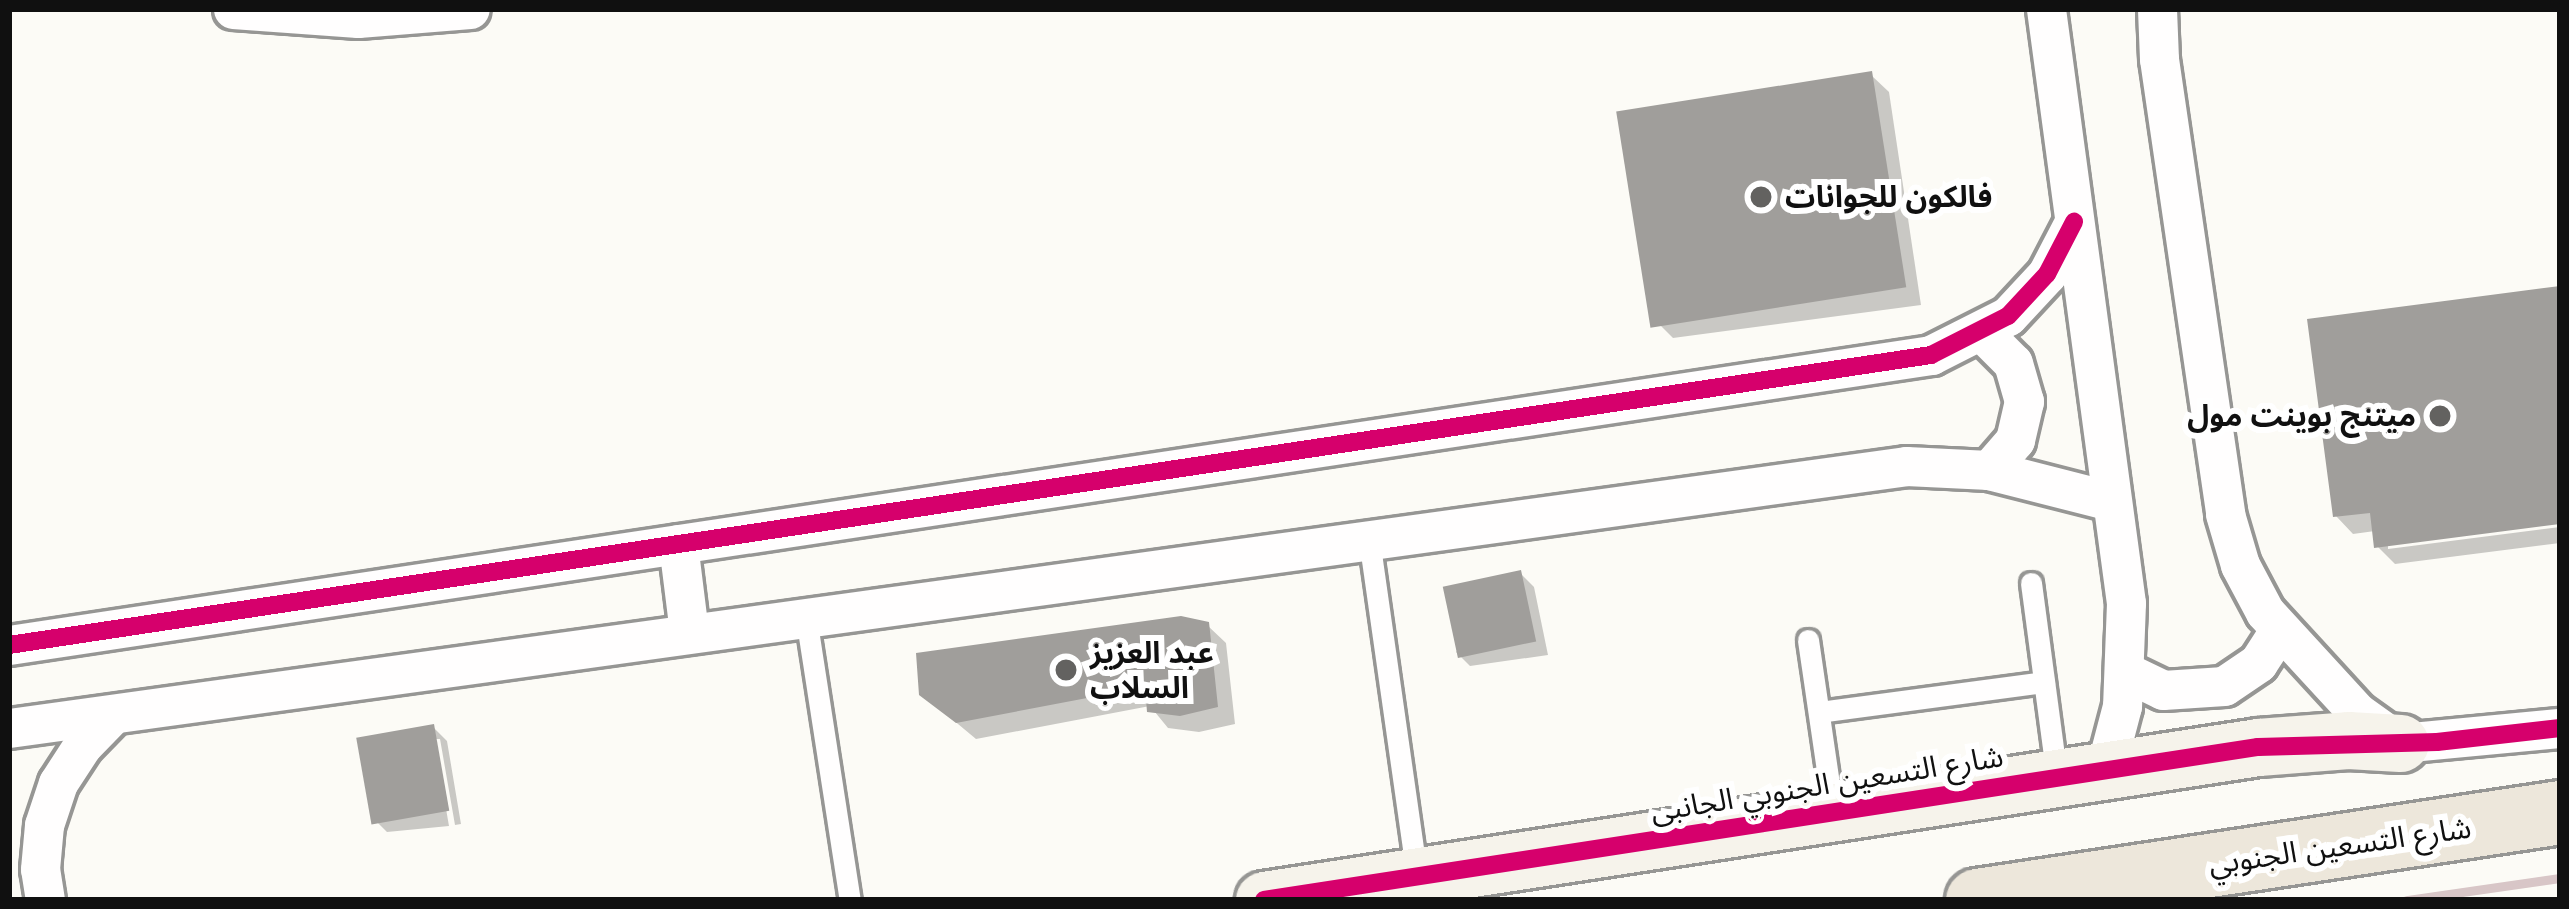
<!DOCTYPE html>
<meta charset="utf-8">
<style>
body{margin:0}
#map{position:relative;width:2569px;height:909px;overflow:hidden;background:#fcfbf6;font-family:"Libre Baskerville","Noto Sans Arabic",serif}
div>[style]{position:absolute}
.shadow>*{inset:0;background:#0003}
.building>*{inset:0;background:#a09e9b;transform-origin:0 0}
.roads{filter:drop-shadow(3px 0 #969694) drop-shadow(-3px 0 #969694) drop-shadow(0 3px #969694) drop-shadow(0 -3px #969694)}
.lane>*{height:21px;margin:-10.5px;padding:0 10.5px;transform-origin:10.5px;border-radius:10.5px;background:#fffefe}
.street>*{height:39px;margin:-19.5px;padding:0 19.5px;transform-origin:19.5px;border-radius:19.5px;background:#fffefe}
.secondary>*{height:57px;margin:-28.5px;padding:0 28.5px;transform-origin:28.5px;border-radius:28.5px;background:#f6f3eb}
.primary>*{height:63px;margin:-31.5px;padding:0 31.5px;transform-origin:31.5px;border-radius:31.5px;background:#ede7db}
.rail>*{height:9px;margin:-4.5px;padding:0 4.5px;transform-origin:4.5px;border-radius:4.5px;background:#d8c6c7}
.cycleway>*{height:18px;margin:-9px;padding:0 9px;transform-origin:9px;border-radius:9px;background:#d6006c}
.dots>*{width:33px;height:33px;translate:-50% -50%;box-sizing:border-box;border:6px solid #fff;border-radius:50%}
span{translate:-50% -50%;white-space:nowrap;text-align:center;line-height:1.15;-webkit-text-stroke:12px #fff;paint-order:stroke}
.poi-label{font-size:30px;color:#101010;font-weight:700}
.left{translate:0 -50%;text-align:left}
.right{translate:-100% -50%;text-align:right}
.street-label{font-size:30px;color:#101010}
.frame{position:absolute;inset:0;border:12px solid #101010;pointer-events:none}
</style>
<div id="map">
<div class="shadow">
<div style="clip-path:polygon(1871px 75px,1889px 92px,1921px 305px,1673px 338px,1655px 320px)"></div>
<div style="clip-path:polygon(2560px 289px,2560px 521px,2388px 543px,2388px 549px,2560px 527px,2560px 543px,2395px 564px,2377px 546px,2375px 531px,2353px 534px,2336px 516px)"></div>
<div style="clip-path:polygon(1520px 573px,1534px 587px,1548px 655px,1470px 666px,1456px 652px)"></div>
<div style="clip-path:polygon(1207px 625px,1226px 643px,1235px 724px,1199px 732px,1168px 728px,1150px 706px,976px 739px,922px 694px)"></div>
<div style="clip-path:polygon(433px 727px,447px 741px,461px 824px,455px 825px,440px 739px,434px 739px,449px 826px,387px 832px,373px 818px)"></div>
</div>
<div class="building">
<div style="left:1872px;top:71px;width:219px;height:259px;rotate:81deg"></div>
<div style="clip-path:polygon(2560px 286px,2560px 524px,2374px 548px,2370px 513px,2333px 517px,2307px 319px)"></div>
<div style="left:1521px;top:570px;width:73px;height:80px;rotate:78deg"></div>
<div style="clip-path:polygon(1181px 616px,1209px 622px,1218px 707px,1180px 716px,1147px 712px,1145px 687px,956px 723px,919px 695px,916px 653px)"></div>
<div style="left:434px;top:724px;width:88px;height:79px;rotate:80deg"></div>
</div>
<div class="roads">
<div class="lane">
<div style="left:1369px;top:539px;width:341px;rotate:81.9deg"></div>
<div style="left:2031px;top:583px;width:197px;rotate:82.4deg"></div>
<div style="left:806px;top:617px;width:286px;rotate:81.2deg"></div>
<div style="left:1808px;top:640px;width:174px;rotate:81.7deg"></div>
<div style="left:1819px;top:712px;width:227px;rotate:-7.6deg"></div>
</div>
<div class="street">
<div style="left:233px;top:9px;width:125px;rotate:4.1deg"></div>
<div style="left:358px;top:18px;width:112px;rotate:-4.6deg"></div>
<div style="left:2046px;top:9px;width:599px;rotate:82.33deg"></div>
<div style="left:2126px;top:603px;width:103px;rotate:92.2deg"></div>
<div style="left:2122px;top:706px;width:67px;rotate:104.7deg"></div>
<div style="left:2157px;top:9px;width:50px;rotate:87.7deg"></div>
<div style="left:2159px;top:59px;width:460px;rotate:81.7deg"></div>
<div style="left:2225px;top:514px;width:53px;rotate:73.6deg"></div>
<div style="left:2240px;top:565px;width:53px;rotate:62deg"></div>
<div style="left:2265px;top:612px;width:137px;rotate:47.4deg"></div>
<div style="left:2358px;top:713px;width:52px;rotate:35.5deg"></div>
<div style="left:2400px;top:743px;width:161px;rotate:-5.4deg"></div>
<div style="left:1983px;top:333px;width:42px;rotate:45deg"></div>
<div style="left:2013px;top:363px;width:40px;rotate:74deg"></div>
<div style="left:2024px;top:401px;width:40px;rotate:103deg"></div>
<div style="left:2015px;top:440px;width:40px;rotate:131deg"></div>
<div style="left:678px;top:544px;width:89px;rotate:82.9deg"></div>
<div style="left:9px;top:645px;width:1944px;rotate:-8.58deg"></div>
<div style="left:1931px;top:355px;width:86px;rotate:-26.9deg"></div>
<div style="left:2008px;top:316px;width:57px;rotate:-47.1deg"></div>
<div style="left:2047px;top:274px;width:59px;rotate:-62.6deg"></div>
<div style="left:2126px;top:672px;width:41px;rotate:25.9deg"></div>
<div style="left:2163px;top:690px;width:61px;rotate:-3.8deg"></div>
<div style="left:2224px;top:686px;width:41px;rotate:-34.1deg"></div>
<div style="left:2258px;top:663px;width:40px;rotate:-57.1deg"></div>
<div style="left:9px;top:728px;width:1915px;rotate:-7.86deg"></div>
<div style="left:1906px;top:466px;width:83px;rotate:2.8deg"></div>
<div style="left:1989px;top:470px;width:126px;rotate:14.3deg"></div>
<div style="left:45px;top:900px;width:31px;rotate:-99deg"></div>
<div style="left:40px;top:869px;width:44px;rotate:-84.8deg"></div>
<div style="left:44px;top:825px;width:44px;rotate:-71.6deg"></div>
<div style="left:58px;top:783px;width:44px;rotate:-57deg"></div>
<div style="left:82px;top:746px;width:43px;rotate:-45.9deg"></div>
</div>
<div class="secondary">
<div style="left:1264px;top:900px;width:1006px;rotate:-8.75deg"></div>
<div style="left:2258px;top:747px;width:90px;rotate:-4.4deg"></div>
<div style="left:2348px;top:740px;width:52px;rotate:3.3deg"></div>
</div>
<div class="primary">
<div style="left:1977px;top:900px;width:590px;rotate:-8.58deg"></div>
</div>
</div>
<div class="rail">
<div style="left:2407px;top:900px;width:155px;rotate:-8.2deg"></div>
</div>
<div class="cycleway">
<div style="left:9px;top:645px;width:1944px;rotate:-8.58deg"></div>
<div style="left:1931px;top:355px;width:86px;rotate:-26.9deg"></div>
<div style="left:2008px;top:316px;width:57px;rotate:-47.1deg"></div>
<div style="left:2047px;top:274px;width:59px;rotate:-62.6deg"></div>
<div style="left:1264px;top:900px;width:1006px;rotate:-8.75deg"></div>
<div style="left:2258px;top:747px;width:179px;rotate:-1.6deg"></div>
<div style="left:2437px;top:742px;width:124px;rotate:-6.5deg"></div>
</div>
<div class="dots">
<div style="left:1761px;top:197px;background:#636260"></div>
<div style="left:2440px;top:416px;background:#636260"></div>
<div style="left:1066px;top:670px;background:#636260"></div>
</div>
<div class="poi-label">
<span class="left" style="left:1785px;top:197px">فالكون للجوانات</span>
<span class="right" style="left:2416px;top:416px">ميتنج بوينت مول</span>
<span class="left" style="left:1090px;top:670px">عبد العزيز<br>السلاب</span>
</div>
<div class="street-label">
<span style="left:1827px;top:784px;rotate:-9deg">شارع التسعين الجنوبي الجانبى</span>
<span style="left:2340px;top:846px;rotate:-8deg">شارع التسعين الجنوبي</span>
</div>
<div class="frame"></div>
</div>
